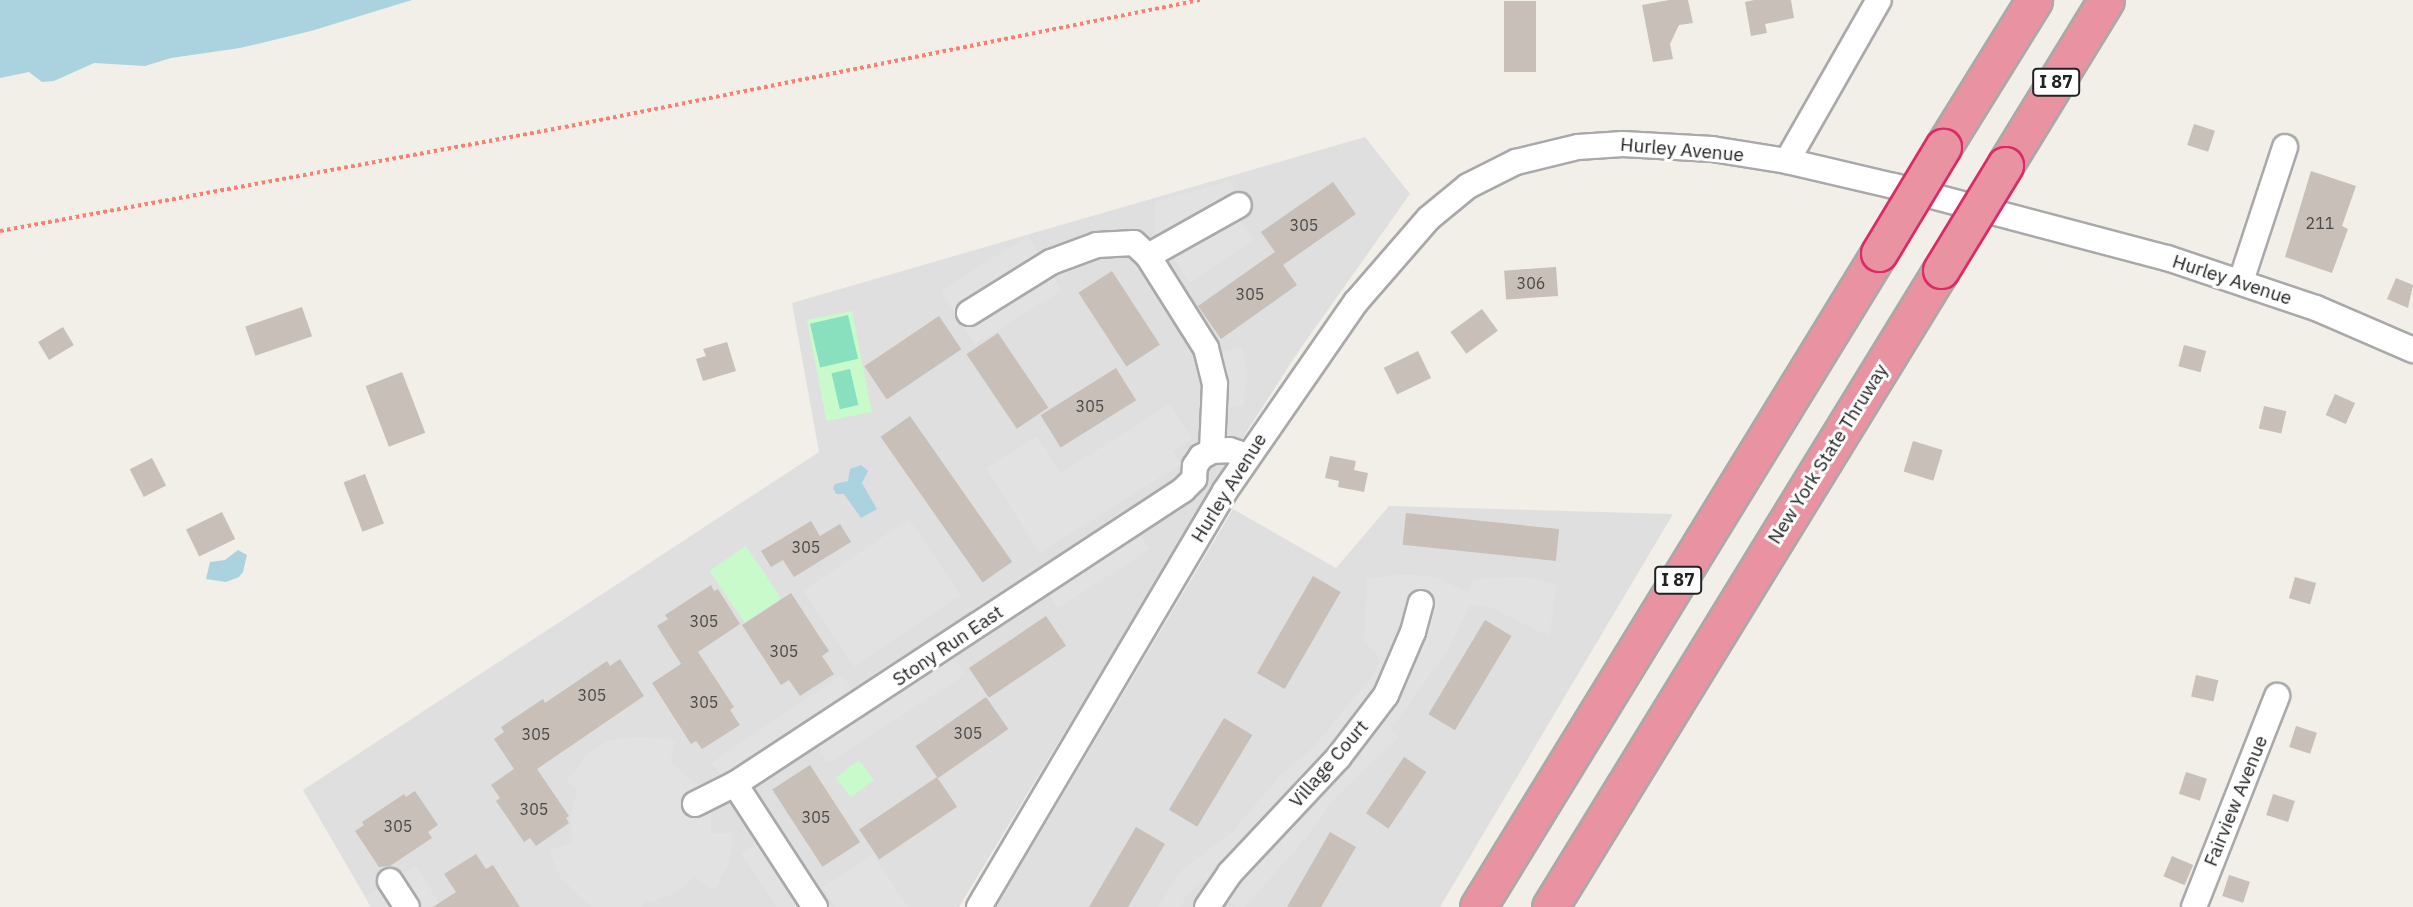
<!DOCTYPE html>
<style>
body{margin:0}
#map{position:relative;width:2413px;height:907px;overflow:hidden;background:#f2efe9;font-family:"IBM Plex Sans",sans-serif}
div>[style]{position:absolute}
.residential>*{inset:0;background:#e0dfdf}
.park>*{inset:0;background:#c8facc;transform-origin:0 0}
.pitch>*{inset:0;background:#88e0be;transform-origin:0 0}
.parking>*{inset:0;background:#e2e2e2;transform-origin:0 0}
.water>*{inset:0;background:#aad3df}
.building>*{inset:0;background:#c7bfb8;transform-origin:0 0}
.path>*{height:3.5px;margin-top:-1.75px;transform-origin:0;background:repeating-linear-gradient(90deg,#fa8072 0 3.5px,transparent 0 7px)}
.roads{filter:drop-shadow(2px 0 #a9a9a9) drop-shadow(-2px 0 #a9a9a9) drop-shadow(0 2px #a9a9a9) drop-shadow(0 -2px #a9a9a9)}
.minor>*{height:24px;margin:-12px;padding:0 12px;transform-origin:12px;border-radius:12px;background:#fff}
.highway>*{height:35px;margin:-17.5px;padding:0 17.5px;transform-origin:17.5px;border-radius:17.5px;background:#e892a2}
.bridges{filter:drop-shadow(2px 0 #dc2a67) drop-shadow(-2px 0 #dc2a67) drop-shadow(0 2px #dc2a67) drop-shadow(0 -2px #dc2a67)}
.highway-bridge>*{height:35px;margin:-17.5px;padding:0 17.5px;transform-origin:17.5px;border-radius:17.5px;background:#e892a2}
span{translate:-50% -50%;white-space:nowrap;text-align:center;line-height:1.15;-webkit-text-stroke:6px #fff;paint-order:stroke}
.number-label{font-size:16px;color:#4b4948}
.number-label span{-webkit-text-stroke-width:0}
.shield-label span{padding:2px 5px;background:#fff;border:2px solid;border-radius:5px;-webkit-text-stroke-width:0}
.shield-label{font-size:18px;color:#222;font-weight:700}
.street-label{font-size:19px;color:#222}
</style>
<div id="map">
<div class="residential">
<div style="clip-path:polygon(1365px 137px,1410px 194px,1298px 352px,1242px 439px,959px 907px,371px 907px,303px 790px,819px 452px,792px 303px)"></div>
<div style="clip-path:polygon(1389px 506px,1673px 514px,1440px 907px,996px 907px,1233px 509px,1336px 568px)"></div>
</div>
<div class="park">
<div style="left:852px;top:311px;width:103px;height:46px;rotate:79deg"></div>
<div style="left:746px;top:546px;width:63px;height:44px;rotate:56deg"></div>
<div style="left:859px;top:760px;width:25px;height:29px;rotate:53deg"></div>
</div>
<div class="pitch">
<div style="left:848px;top:315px;width:45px;height:39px;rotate:77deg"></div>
<div style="left:850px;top:369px;width:37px;height:19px;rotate:77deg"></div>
</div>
<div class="parking">
<div style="clip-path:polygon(1233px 180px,1238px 218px,1254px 240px,1190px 283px,1155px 230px,1155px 202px)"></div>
<div style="left:1028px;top:236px;width:64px;height:103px;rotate:58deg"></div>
<div style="clip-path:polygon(1242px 346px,1247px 374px,1243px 406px,1223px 405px,1226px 371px,1220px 353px)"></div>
<div style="clip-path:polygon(1169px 404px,1192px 439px,1173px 451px,1181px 464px,1040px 553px,986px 468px,1037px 436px,1061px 473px)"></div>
<div style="left:909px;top:519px;width:92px;height:128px;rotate:56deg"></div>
<div style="left:1139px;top:532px;width:20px;height:110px;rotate:57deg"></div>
<div style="clip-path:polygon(1405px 574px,1435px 577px,1468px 592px,1473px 580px,1490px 578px,1525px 577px,1557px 584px,1549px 636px,1487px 606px,1470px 605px,1447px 651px,1391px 729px,1399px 737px,1334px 799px,1312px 831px,1245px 907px,1235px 907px,1202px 879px,1188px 893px,1180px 907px,1158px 907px,1182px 870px,1232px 832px,1283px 772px,1313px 748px,1374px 673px,1379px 661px,1377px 654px,1364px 641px,1367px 579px)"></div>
<div style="left:954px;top:658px;width:20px;height:163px;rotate:57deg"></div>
<div style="left:842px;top:675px;width:25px;height:157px;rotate:56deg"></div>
<div style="clip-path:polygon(636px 737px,676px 740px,670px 761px,704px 791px,711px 808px,711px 833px,733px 833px,729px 862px,715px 890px,694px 877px,680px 891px,654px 901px,643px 901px,642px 907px,591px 907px,560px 877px,550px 850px,573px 842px,570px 816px,578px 790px,566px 782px,589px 752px,609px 740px)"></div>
<div style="clip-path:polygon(758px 842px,802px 907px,777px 907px,741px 853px)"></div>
<div style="clip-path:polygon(873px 854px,908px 907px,835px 907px,822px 887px)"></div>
<div style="clip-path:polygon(416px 866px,441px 907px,371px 907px,365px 896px)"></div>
</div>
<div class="water">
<div style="clip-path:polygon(0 0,412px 0,311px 31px,240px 48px,171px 58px,145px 66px,94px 63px,54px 81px,42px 82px,29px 72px,0 78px)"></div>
<div style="clip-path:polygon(861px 465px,868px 471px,862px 483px,877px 509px,861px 518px,844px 494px,836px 494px,833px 488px,835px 484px,848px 481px,850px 469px)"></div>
<div style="clip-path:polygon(238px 550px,247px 555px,243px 572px,239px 577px,226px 582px,206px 579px,210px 562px,225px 560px)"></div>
</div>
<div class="building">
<div style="clip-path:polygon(1669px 0,1688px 0,1693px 23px,1679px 25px,1670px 44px,1673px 59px,1653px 62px,1642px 5px)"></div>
<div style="clip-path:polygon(1754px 0,1791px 0,1794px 18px,1765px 24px,1767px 33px,1751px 36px,1745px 2px)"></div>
<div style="left:1504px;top:1px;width:32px;height:71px"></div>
<div style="left:2194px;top:124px;width:22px;height:22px;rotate:18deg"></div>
<div style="clip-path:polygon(2311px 171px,2356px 186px,2342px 226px,2348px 229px,2332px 273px,2285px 257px)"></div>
<div style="clip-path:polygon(1333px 182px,1356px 214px,1283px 265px,1297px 285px,1221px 339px,1198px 306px,1275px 252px,1261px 232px)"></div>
<div style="left:1556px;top:267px;width:29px;height:52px;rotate:86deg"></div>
<div style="left:1112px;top:271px;width:88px;height:40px;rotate:57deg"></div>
<div style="clip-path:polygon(2396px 278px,2413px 285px,2408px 308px,2387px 299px)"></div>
<div style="left:302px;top:307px;width:31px;height:60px;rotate:71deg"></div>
<div style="left:1482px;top:309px;width:27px;height:39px;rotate:54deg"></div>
<div style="left:939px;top:316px;width:40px;height:90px;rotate:56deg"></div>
<div style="left:63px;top:327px;width:21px;height:29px;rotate:59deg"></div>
<div style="left:998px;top:333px;width:90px;height:38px;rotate:56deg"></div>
<div style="clip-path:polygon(727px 342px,736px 371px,703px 381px,696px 359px,706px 356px,703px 349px)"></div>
<div style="left:2184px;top:345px;width:23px;height:22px;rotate:15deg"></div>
<div style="left:1418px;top:351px;width:30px;height:38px;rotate:64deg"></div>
<div style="left:1116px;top:368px;width:38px;height:89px;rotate:58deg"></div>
<div style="left:402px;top:372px;width:65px;height:39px;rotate:69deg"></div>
<div style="left:2335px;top:394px;width:22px;height:23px;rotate:24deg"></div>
<div style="left:2264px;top:406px;width:23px;height:23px;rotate:13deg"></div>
<div style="left:910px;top:416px;width:178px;height:36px;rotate:55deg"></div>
<div style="left:1913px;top:441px;width:31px;height:32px;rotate:17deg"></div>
<div style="clip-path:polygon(1330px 456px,1356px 461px,1354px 470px,1368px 473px,1364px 492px,1338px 487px,1339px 481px,1325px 478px)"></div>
<div style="left:152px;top:458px;width:31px;height:25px;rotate:63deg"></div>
<div style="left:365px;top:474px;width:53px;height:23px;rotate:69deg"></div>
<div style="left:222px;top:512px;width:30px;height:40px;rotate:64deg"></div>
<div style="left:1406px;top:513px;width:154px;height:32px;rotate:6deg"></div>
<div style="clip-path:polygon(811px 521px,820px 536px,840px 524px,851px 542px,794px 577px,783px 560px,771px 567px,761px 551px)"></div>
<div style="left:1313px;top:576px;width:32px;height:112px;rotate:30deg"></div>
<div style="left:2295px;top:577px;width:22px;height:22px;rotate:16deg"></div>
<div style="clip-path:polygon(711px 585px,714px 591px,718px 589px,740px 624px,698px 652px,734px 707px,730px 710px,740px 725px,702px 749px,696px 741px,691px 744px,652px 683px,681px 664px,657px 626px,668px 619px,665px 615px)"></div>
<div style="clip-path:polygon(791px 593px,829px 651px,822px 656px,834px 674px,800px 696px,789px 680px,781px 685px,742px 625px)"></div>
<div style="left:1046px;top:616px;width:36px;height:93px;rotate:56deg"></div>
<div style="left:1485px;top:620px;width:31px;height:110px;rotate:31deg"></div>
<div style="clip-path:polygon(620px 659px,644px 696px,537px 769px,569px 816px,566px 818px,569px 823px,536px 846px,530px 838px,524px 842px,496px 801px,500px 798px,491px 785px,514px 769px,494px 739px,504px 732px,501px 727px,543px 699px,545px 703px,607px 661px,610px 666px)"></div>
<div style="left:2196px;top:675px;width:23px;height:22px;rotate:13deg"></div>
<div style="left:986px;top:697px;width:39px;height:86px;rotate:55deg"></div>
<div style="left:1224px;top:718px;width:33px;height:107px;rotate:31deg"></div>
<div style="left:2296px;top:726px;width:22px;height:22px;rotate:18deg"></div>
<div style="left:1404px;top:757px;width:27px;height:68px;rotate:34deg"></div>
<div style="left:810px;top:765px;width:92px;height:45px;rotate:57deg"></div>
<div style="left:2186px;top:772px;width:22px;height:23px;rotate:18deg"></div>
<div style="left:937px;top:777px;width:36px;height:94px;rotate:56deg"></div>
<div style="clip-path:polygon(415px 791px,438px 825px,428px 832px,432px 838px,390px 866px,379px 867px,355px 831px,364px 825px,362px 822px,404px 794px,406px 797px)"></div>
<div style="left:2273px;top:794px;width:23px;height:22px;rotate:18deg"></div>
<div style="clip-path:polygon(1136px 827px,1165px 844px,1128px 907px,1089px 907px)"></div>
<div style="clip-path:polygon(1330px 832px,1356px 847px,1321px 907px,1287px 907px)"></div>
<div style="clip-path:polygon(476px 854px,486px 869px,493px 865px,520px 907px,433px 907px,456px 892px,444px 874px)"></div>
<div style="left:2172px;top:856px;width:23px;height:22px;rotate:23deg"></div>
<div style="left:2229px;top:875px;width:22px;height:22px;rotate:18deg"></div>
</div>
<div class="path">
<div style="left:0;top:231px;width:574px;rotate:-10.43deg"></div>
<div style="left:565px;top:127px;width:648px;rotate:-11.31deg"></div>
</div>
<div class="roads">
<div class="minor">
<div style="left:1787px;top:161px;width:185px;rotate:-60.3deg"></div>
<div style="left:1148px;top:256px;width:104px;rotate:-29.3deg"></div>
<div style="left:2241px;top:281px;width:141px;rotate:-71.8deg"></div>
<div style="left:969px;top:313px;width:97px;rotate:-31.9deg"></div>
<div style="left:1051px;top:262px;width:49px;rotate:-20.3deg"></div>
<div style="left:1097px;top:245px;width:37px;rotate:-3deg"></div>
<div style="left:1134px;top:243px;width:19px;rotate:43deg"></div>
<div style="left:1148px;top:256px;width:109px;rotate:57.8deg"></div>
<div style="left:1206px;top:348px;width:37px;rotate:76deg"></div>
<div style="left:1215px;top:384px;width:67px;rotate:92.6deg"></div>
<div style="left:735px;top:784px;width:147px;rotate:57deg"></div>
<div style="left:695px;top:804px;width:45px;rotate:-26.6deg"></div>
<div style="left:735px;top:784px;width:536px;rotate:-33.27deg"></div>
<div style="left:1183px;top:490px;width:16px;rotate:-45deg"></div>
<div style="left:1194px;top:479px;width:13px;rotate:-86deg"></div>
<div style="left:1195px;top:466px;width:11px;rotate:-56deg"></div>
<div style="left:1201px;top:457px;width:13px;rotate:-29deg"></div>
<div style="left:1212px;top:451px;width:17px;rotate:-3deg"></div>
<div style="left:1229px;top:450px;width:19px;rotate:18deg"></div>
<div style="left:390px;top:881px;width:31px;rotate:57deg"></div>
<div style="left:979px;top:907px;width:483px;rotate:-59.4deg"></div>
<div style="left:1225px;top:491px;width:230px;rotate:-55.3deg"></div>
<div style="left:1356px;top:302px;width:111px;rotate:-49deg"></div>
<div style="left:1429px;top:218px;width:50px;rotate:-39.4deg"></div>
<div style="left:1468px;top:186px;width:54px;rotate:-26.6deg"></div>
<div style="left:1516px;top:162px;width:64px;rotate:-13.6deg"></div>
<div style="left:1578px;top:147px;width:45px;rotate:-3.8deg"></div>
<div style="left:1623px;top:144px;width:89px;rotate:3.2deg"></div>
<div style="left:1712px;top:149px;width:76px;rotate:9.1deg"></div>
<div style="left:1787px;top:161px;width:110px;rotate:13.2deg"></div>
<div style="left:1894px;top:186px;width:282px;rotate:14.8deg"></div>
<div style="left:2167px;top:258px;width:157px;rotate:18.6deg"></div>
<div style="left:2316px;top:308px;width:106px;rotate:23.4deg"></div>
<div style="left:1207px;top:907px;width:41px;rotate:-55.9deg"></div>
<div style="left:1230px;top:873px;width:158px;rotate:-46.8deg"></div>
<div style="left:1338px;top:758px;width:79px;rotate:-52.7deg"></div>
<div style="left:1386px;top:695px;width:69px;rotate:-66.8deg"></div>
<div style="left:1413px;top:632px;width:30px;rotate:-75deg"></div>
<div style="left:2194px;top:907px;width:227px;rotate:-68.5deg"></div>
</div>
<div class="highway">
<div style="left:1943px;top:147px;width:173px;rotate:-58.2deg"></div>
<div style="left:2005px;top:165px;width:193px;rotate:-58.5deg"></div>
<div style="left:1478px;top:907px;width:767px;rotate:-58.49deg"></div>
<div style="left:1550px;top:907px;width:747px;rotate:-58.46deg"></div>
</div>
</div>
<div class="bridges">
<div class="highway-bridge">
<div style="left:1879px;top:253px;width:124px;rotate:-58.9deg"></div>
<div style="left:1941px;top:270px;width:123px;rotate:-58.6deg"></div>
</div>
</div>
<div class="number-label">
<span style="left:2320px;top:223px">211</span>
<span style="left:1304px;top:225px">305</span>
<span style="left:1531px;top:283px">306</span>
<span style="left:1250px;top:294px">305</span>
<span style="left:1090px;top:406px">305</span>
<span style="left:806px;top:547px">305</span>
<span style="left:704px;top:621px">305</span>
<span style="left:784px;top:651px">305</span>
<span style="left:592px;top:695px">305</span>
<span style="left:704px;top:702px">305</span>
<span style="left:968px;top:733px">305</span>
<span style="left:536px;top:734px">305</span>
<span style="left:534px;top:809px">305</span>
<span style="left:816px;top:817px">305</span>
<span style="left:398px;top:826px">305</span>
</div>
<div class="shield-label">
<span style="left:2056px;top:82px">I 87</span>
<span style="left:1678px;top:580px">I 87</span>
</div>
<div class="street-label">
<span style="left:1682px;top:150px;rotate:5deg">Hurley Avenue</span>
<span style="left:2232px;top:280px;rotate:18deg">Hurley Avenue</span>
<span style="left:1828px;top:454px;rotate:-58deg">New York State Thruway</span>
<span style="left:1229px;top:488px;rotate:-58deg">Hurley Avenue</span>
<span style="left:948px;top:646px;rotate:-34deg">Stony Run East</span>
<span style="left:1329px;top:764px;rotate:-49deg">Village Court</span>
<span style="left:2236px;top:801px;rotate:-68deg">Fairview Avenue</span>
</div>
</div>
